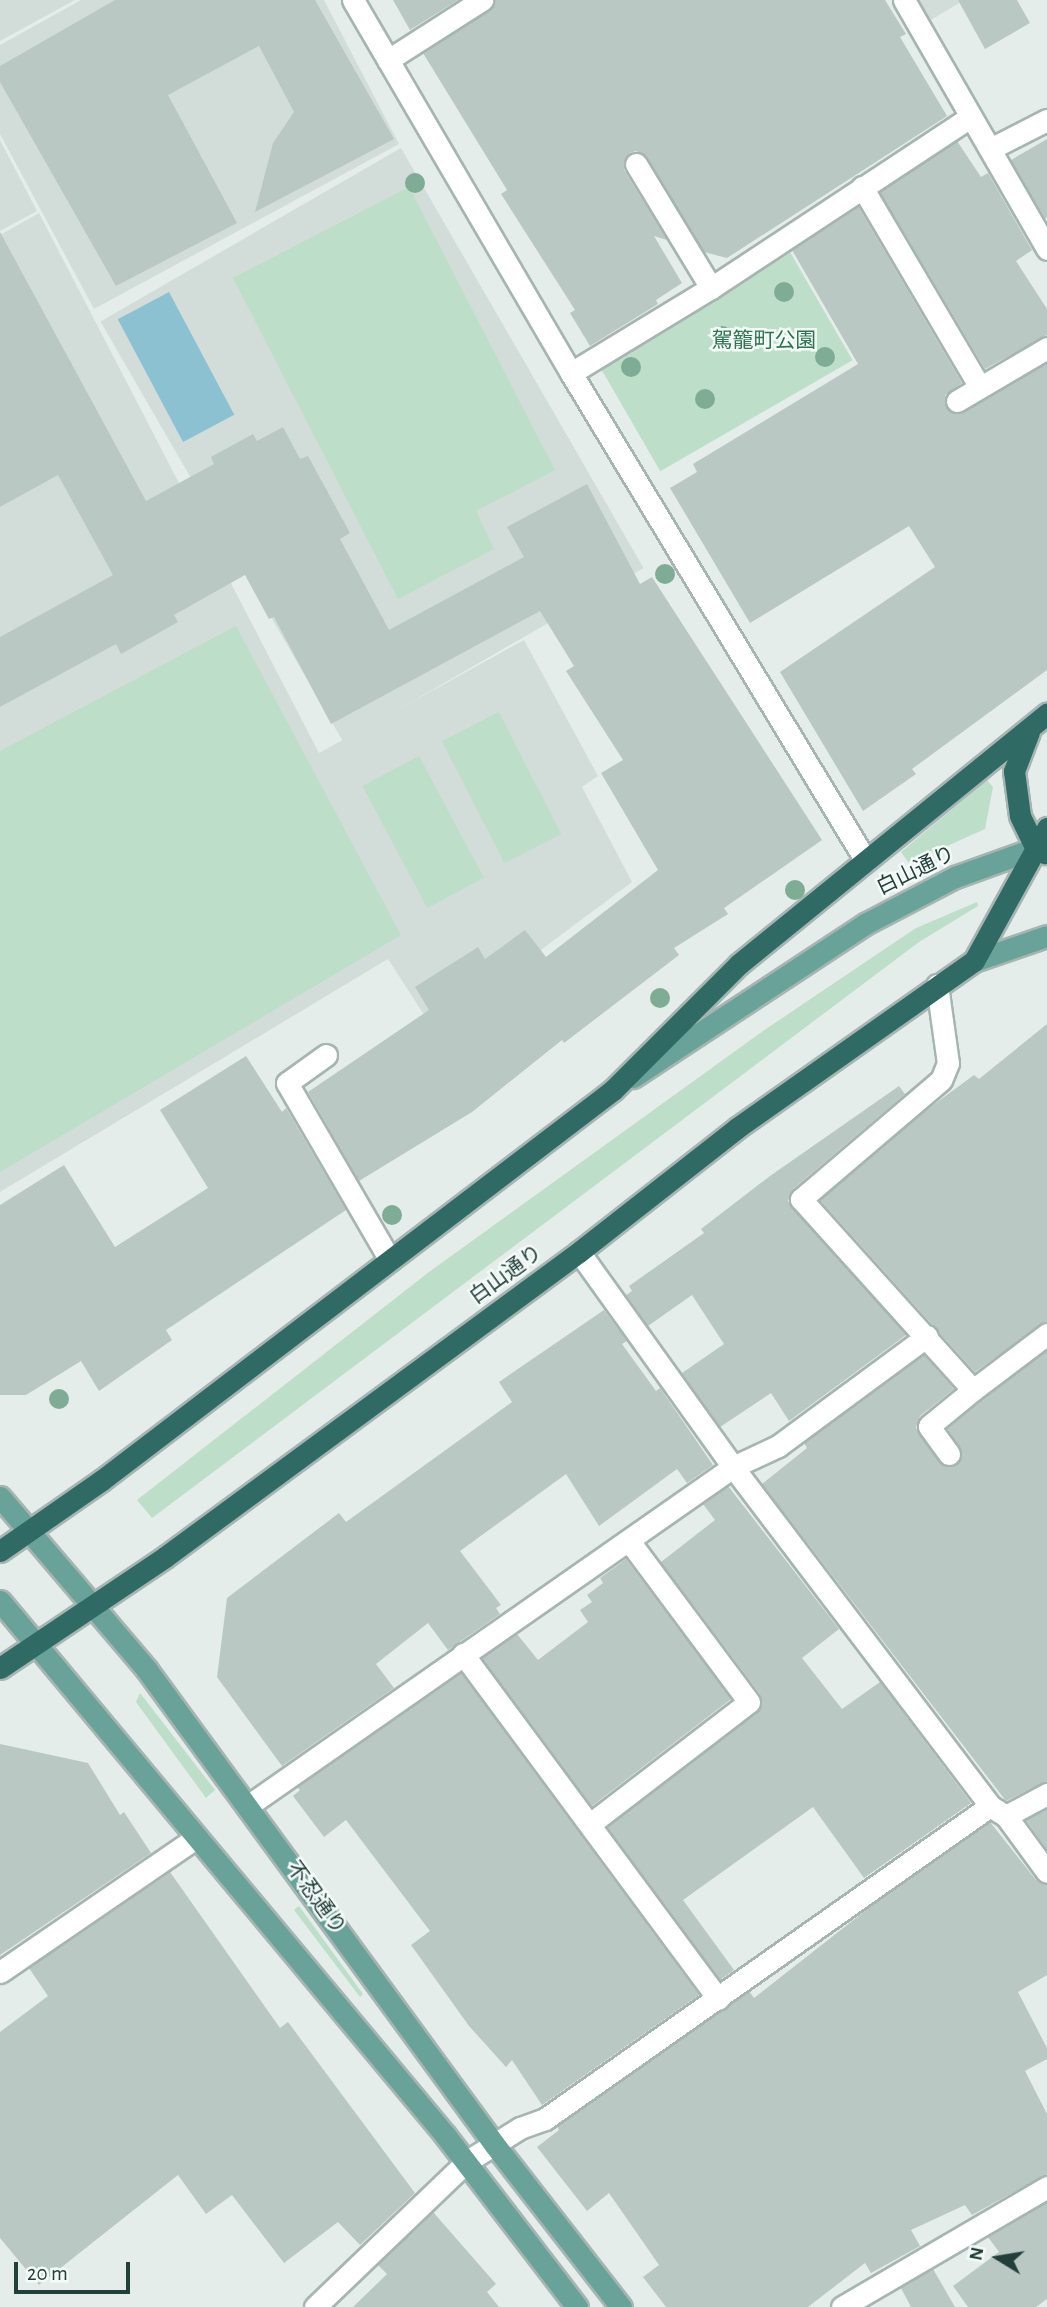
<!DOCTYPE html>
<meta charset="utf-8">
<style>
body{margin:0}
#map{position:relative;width:1047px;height:2307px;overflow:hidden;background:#e4edea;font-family:"Alegreya Sans","Noto Sans JP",sans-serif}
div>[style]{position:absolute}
.built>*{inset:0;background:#d2ddd9;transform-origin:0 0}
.green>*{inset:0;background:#bddec9;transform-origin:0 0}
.water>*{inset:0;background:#8cc1d1;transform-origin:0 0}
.building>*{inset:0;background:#b9c8c3}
.roads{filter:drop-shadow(2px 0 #a6b5b2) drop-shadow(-2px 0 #a6b5b2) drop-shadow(0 2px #a6b5b2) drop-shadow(0 -2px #a6b5b2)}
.minor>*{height:21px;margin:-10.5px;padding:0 10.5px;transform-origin:10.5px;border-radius:10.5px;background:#fff}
.major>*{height:21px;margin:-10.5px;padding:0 10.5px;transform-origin:10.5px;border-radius:10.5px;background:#69a299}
.highway>*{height:21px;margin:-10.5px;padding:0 10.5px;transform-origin:10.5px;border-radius:10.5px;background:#2f6b64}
.trees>*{width:20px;height:20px;margin:-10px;border-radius:50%;background:#7fac95}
span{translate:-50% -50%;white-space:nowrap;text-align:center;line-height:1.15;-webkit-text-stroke:5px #f4faf7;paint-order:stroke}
.park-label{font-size:21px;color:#2d7650}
.street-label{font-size:21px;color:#233f3a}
.north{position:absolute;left:963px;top:2223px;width:70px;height:70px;-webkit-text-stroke:5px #f4faf7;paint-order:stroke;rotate:281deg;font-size:19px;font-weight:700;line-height:28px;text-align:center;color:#233f3a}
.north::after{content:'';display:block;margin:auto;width:24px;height:32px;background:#233f3a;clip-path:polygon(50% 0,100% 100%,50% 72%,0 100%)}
.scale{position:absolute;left:14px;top:2262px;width:116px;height:32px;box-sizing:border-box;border:4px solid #233f3a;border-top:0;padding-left:9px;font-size:21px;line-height:24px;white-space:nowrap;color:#233f3a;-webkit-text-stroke:5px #f4faf7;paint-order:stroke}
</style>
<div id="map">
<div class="built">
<div style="clip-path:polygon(0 0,75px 0,0 41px)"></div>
<div style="clip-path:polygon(81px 0,324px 0,399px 144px,94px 309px,0 134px,0 45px)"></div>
<div style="clip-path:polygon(919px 0,964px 0,931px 20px)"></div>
<div style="clip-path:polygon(0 140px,37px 211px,0 231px)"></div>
<div style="left:401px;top:148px;width:485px;height:347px;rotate:60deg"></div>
<div style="clip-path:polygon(39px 213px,319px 753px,524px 640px,598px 776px,582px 787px,632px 882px,506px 976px,450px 1055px,388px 959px,0 1192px,0 235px)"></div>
</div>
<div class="green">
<div style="clip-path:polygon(409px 187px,555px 470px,476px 511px,494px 549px,398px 599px,233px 278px)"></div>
<div style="left:790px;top:252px;width:125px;height:222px;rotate:60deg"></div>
<div style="clip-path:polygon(236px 626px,401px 935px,0 1172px,0 751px)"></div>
<div style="left:499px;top:712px;width:137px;height:64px;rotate:63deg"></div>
<div style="left:419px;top:756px;width:138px;height:64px;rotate:62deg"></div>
<div style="clip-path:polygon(987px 780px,993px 787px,985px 829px,909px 863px,901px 852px)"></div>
<div style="clip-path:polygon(977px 902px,978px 906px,919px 942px,152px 1518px,137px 1500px,429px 1272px,763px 1031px,916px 928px)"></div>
<div style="clip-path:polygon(140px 1693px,215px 1790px,206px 1798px,136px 1702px)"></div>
<div style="clip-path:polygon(299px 1906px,363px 1994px,360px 1997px,294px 1910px)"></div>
</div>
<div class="water">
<div style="left:169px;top:292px;width:139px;height:58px;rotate:62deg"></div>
</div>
<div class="building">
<div style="clip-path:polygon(115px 0,315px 0,394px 139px,255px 212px,273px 143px,294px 112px,259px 46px,168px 95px,237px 223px,116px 286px,0 82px,0 66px)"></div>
<div style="clip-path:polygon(393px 0,458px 0,410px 30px)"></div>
<div style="clip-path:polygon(495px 0,885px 0,906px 34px,900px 37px,947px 116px,727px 258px,704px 252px,647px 157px,636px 151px,629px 153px,624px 170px,667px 240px,654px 236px,682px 283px,656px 300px,658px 304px,590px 346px,570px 313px,575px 310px,501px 194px,507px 190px,423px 53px,489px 11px)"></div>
<div style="clip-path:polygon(958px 0,1017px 0,1030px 23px,985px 49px)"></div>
<div style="clip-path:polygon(1047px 139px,1047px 217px,1045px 219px,1011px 160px)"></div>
<div style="clip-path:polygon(957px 141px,981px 177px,988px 173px,1032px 250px,1016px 261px,1047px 309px,1047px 335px,985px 369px,880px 192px)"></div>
<div style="clip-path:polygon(858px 206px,962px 383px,945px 395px,950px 412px,964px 412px,1047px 363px,1047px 670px,912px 769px,916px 774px,863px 811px,780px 672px,935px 567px,909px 526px,750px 623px,670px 488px,697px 472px,693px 464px,858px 364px,792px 250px)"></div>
<div style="clip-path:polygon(0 232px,146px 501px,214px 464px,211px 457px,253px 434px,257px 441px,283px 427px,300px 459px,308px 456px,350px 533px,340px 539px,389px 630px,524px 557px,507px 527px,587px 484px,640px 584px,652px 577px,822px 840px,724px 908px,728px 914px,674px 948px,679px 955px,564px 1043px,562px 1040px,472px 1112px,359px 1181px,308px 1092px,429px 1010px,415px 987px,478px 947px,485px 959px,525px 930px,546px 957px,658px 870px,601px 773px,623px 760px,566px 671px,574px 666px,540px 611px,331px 724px,274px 617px,269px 619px,245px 575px,174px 615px,178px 622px,121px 654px,116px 644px,0 707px,0 637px,113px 575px,58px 475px,0 507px)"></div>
<div style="clip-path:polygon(1047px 1024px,1047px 1321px,975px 1372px,820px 1200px,921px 1114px,974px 1075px,979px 1079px)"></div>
<div style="clip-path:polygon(246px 1056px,282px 1112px,286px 1108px,346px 1210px,166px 1330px,172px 1340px,99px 1391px,81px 1361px,26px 1395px,0 1395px,0 1205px,64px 1165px,115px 1247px,208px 1188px,160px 1110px)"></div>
<div style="clip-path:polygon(899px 1086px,905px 1094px,793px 1189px,788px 1201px,906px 1335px,789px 1421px,771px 1393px,720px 1427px,682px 1373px,724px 1344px,692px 1295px,648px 1326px,626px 1295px,632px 1291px,629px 1286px,704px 1233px,701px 1229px,770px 1176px)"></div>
<div style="clip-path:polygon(604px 1310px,627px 1341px,622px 1344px,656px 1391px,660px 1388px,713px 1465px,687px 1483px,677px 1469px,599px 1526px,566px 1474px,460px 1551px,501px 1605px,496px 1608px,500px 1614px,448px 1650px,428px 1623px,376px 1664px,394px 1688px,282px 1766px,217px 1677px,227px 1598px,339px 1513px,346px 1522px,512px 1402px,499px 1382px)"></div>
<div style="clip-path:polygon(1047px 1350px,1047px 1781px,1006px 1801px,762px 1484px,807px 1448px,804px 1443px,924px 1355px,954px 1389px,920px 1416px,916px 1428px,939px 1462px,956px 1465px,962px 1452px,947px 1428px)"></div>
<div style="clip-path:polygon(728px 1486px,839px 1629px,802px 1658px,842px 1709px,880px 1682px,971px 1803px,864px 1878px,813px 1807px,683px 1900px,734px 1970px,720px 1980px,607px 1827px,761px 1706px,760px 1694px,661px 1562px,715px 1520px,703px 1504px)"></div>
<div style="clip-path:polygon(626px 1559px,731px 1699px,592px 1806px,482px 1658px,517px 1634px,538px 1660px,588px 1622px,580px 1610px,592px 1602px,587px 1595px,603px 1583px,600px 1578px)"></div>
<div style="clip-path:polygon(461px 1673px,699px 1995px,542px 2105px,512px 2060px,506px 2067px,469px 2026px,411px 1945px,430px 1931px,346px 1820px,324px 1837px,293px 1796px,300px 1790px,297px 1787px)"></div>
<div style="clip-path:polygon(0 1744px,88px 1763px,120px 1815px,124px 1812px,151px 1853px,0 1955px)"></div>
<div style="clip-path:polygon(1047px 1809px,1047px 1850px,1026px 1820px)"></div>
<div style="clip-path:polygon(990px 1822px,1036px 1880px,1047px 1885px,1047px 1975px,1018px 1992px,1047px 2048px,1047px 2059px,1025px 2071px,1047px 2114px,1047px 2174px,972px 2215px,965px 2205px,911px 2230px,920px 2246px,871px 2273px,865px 2263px,808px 2307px,666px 2307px,643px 2277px,659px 2265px,609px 2193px,587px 2211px,537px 2147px,559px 2130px,557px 2127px,749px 1991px,754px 1998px,879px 1900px)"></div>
<div style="clip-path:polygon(170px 1872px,280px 2028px,288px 2022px,415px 2193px,360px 2245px,338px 2222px,284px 2263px,232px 2195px,206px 2214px,178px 2175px,39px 2285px,0 2238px,0 2032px,48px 1996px,29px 1968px)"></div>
<div style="clip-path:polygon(1047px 2202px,1047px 2299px,1036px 2307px,968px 2307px,953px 2286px,999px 2252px,988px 2237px)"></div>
<div style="clip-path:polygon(433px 2212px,496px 2284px,487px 2292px,499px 2307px,353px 2307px,387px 2274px,378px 2265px)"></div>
<div style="clip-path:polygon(933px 2269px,955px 2307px,911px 2307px,901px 2288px)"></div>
</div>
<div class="roads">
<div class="minor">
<div style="left:353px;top:0;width:432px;rotate:59.7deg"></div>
<div style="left:571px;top:373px;width:570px;rotate:58.85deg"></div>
<div style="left:904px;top:0;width:287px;rotate:60.1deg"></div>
<div style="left:388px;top:60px;width:112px;rotate:-32.6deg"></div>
<div style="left:990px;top:149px;width:64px;rotate:-27deg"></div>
<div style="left:636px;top:164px;width:145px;rotate:58.8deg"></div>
<div style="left:862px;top:187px;width:232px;rotate:59.5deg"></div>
<div style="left:571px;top:373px;width:164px;rotate:-31.3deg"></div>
<div style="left:711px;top:288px;width:310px;rotate:-33.4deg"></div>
<div style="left:957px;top:401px;width:104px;rotate:-30.5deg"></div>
<div style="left:937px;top:985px;width:79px;rotate:82deg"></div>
<div style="left:948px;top:1063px;width:18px;rotate:112deg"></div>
<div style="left:941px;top:1080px;width:184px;rotate:139.6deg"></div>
<div style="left:801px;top:1199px;width:257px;rotate:48deg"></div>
<div style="left:973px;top:1390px;width:93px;rotate:-37.1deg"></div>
<div style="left:326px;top:1055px;width:48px;rotate:144.3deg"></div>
<div style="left:287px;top:1083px;width:205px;rotate:59.8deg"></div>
<div style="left:579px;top:1252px;width:264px;rotate:54.4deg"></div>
<div style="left:733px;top:1467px;width:425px;rotate:52.8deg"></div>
<div style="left:990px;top:1806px;width:19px;rotate:32deg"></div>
<div style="left:1006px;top:1816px;width:69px;rotate:53.8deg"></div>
<div style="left:949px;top:1454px;width:34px;rotate:-126deg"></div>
<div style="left:929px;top:1426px;width:57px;rotate:-39.3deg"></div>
<div style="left:463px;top:1654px;width:429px;rotate:53.5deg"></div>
<div style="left:249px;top:1805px;width:590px;rotate:-34.93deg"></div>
<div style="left:733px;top:1467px;width:50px;rotate:-25deg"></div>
<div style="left:778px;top:1446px;width:185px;rotate:-36.4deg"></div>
<div style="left:1006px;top:1816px;width:47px;rotate:-28.2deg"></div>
<div style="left:590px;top:1824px;width:200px;rotate:-37.5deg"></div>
<div style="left:749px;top:1702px;width:201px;rotate:-126.7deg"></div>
<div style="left:0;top:1972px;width:237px;rotate:-34.4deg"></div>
<div style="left:315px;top:2307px;width:209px;rotate:-43.8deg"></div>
<div style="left:466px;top:2162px;width:64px;rotate:-32.2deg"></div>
<div style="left:520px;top:2128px;width:27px;rotate:-20deg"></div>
<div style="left:545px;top:2119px;width:544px;rotate:-35.12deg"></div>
<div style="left:842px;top:2307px;width:238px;rotate:-30.3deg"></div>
</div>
<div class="major">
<div style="left:974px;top:961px;width:77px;rotate:-18.9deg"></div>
<div style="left:633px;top:1077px;width:278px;rotate:-33.4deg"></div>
<div style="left:865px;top:924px;width:102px;rotate:-27.6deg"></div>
<div style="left:955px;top:877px;width:98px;rotate:-19.7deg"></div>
<div style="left:0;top:1497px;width:227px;rotate:49.6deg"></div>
<div style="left:147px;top:1670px;width:587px;rotate:53.79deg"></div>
<div style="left:494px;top:2144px;width:207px;rotate:52.1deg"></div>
<div style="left:0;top:1601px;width:695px;rotate:50.19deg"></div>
<div style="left:445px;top:2135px;width:217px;rotate:52.5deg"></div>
</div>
<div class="highway">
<div style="left:1029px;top:732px;width:42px;rotate:111deg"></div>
<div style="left:1014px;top:771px;width:45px;rotate:82.4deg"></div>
<div style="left:1020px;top:816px;width:34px;rotate:64deg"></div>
<div style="left:1035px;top:847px;width:11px;rotate:34deg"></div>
<div style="left:0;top:1551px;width:124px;rotate:-34.8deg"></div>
<div style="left:102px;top:1480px;width:643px;rotate:-37.35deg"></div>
<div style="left:613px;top:1090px;width:178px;rotate:-45deg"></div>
<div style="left:739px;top:964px;width:397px;rotate:-39.1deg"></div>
<div style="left:0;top:1668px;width:199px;rotate:-33.9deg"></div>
<div style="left:165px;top:1557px;width:514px;rotate:-36.38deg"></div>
<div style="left:579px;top:1252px;width:201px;rotate:-38.1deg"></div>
<div style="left:737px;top:1128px;width:290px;rotate:-35.2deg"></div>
<div style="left:974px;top:961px;width:152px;rotate:-61.2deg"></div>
</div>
</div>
<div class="trees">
<div style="left:415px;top:183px"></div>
<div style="left:784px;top:292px"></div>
<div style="left:722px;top:336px"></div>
<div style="left:825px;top:357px"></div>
<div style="left:631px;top:367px"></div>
<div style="left:705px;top:399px"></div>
<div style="left:665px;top:574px"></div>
<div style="left:795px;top:890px"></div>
<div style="left:660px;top:998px"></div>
<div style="left:392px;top:1215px"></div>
<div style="left:59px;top:1399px"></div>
</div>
<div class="park-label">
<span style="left:764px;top:341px">駕籠町公園</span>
</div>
<div class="street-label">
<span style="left:916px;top:871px;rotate:-26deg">白山通り</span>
<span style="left:506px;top:1275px;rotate:-36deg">白山通り</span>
<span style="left:316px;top:1898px;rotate:54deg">不忍通り</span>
</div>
<div class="north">N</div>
<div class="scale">20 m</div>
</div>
